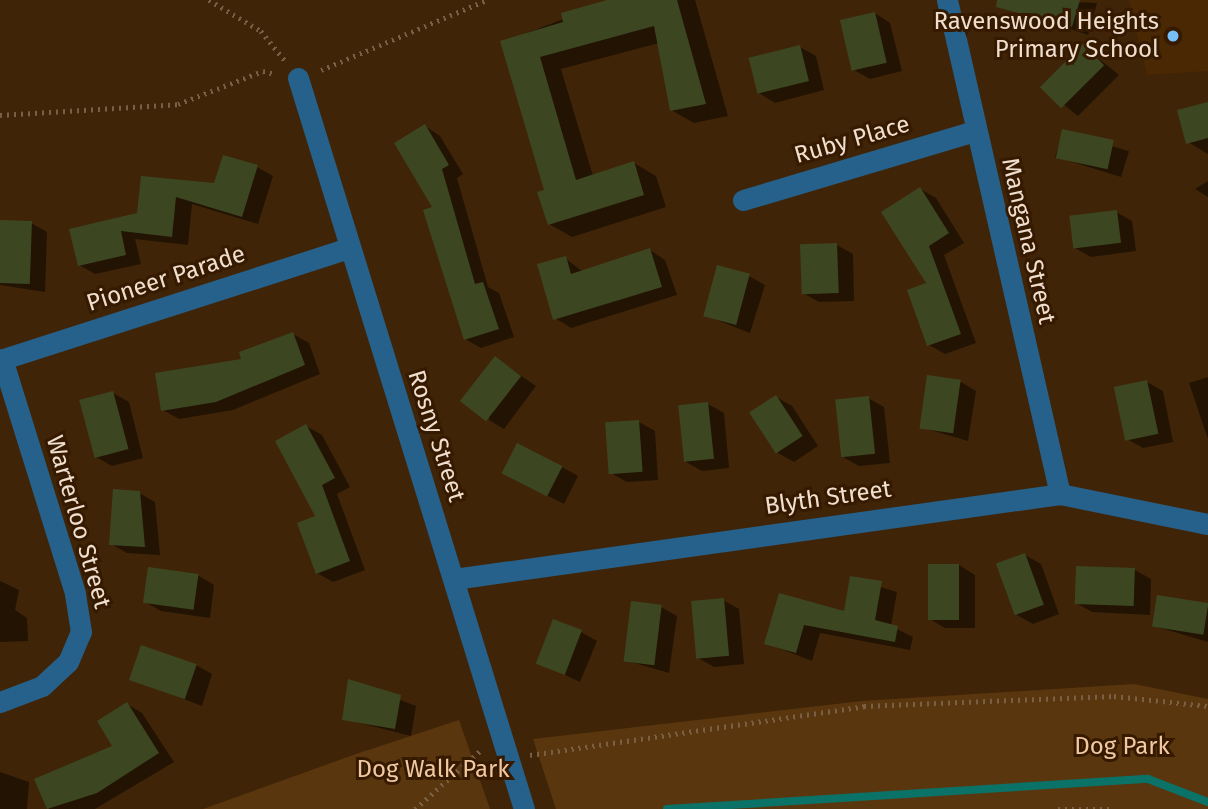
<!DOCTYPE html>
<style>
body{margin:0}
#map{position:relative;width:1208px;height:809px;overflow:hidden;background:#402407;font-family:"Fira Sans",sans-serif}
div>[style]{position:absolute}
.built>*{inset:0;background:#492803}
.green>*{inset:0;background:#5a360e}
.shadow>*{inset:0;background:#0007;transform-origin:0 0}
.stream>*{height:8px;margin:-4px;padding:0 4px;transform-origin:4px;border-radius:4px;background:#0b7267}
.building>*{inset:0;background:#3c4722;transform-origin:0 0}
.path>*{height:4.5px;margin-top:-2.25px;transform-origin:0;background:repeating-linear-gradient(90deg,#785f46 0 2px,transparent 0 7px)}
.minor>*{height:21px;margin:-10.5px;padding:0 10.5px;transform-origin:10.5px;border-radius:10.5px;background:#26618b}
.dots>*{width:19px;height:19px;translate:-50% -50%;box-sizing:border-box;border:4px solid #351a00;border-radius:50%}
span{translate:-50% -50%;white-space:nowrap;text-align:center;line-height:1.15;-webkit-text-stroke:6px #351a00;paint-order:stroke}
.poi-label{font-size:24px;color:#f0dece}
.right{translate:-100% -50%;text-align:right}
.street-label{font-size:24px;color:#f0dece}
.park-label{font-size:24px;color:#f2c8a2}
</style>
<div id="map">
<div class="built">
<div style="clip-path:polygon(1129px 0,1208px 0,1208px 71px,1147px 75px)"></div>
</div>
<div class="green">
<div style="clip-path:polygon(1134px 684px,1208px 699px,1208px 809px,556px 809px,533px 739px,862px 701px)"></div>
<div style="clip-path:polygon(459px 720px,490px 809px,203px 809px,356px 754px)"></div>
</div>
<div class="shadow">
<div style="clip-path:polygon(614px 0,695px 0,728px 116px,694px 123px,671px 110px,659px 43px,561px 69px,593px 176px,634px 163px,656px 176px,666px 207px,572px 237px,549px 224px,546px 191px,503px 42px)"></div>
<div style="clip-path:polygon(1031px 0,1097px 3px,1088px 35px,1027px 14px)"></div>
<div style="clip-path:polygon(875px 13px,890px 23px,902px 71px,870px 79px,854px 70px)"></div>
<div style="clip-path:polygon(1083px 46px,1119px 75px,1078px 116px,1042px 87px)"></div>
<div style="clip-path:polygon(800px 47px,816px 56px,824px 90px,775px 103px,759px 93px)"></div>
<div style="clip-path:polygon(1208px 103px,1208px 154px,1188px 142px)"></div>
<div style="clip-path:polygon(425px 126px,440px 136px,463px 174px,457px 178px,488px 287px,499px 293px,514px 337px,481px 348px,465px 339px,435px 208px)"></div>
<div style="left:1063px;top:131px;width:69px;height:27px;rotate:17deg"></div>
<div style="clip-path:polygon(257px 167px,273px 176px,258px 224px,192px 204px,188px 245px,135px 239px,141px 264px,95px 274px,79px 265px,139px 214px,143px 178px,216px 185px)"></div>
<div style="clip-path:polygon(1208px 181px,1208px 197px,1195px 189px)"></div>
<div style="clip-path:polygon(920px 189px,936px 198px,964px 243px,944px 255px,976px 343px,945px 354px,929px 345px)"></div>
<div style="clip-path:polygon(1116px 212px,1132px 221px,1136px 251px,1091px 257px,1075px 248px)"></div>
<div style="clip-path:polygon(0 222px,31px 223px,47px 232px,45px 292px,0 285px)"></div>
<div style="clip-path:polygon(837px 245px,853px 254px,854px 301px,819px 302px,803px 293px)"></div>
<div style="clip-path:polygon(650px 250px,665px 260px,677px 295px,571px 328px,555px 318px,565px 258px,583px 272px)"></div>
<div style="clip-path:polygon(749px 276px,765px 285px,750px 333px,704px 315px)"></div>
<div style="clip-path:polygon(293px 334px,309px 343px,320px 374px,233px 410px,179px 419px,163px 410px)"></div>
<div style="clip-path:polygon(495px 358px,536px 386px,504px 429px,489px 420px)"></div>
<div style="clip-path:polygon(1208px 377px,1208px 439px,1189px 383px)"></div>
<div style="clip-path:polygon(961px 382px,976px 391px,968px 441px,920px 427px)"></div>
<div style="clip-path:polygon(1147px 382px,1163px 391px,1173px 442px,1143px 448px,1127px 439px)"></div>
<div style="clip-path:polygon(113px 393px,129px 402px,143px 458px,112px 466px,96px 457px)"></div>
<div style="clip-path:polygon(776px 397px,792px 406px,818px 446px,794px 462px,778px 453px)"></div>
<div style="clip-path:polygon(868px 398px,884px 407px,890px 463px,859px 466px,843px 457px)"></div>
<div style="clip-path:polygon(708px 404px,724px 413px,729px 468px,702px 471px,686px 462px)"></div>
<div style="clip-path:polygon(639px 422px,655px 431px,658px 480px,627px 482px,611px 473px)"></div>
<div style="clip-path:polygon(306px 426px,322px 435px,350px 487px,337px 494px,365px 570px,333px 582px,317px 573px,318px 517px)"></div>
<div style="clip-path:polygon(562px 467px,578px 476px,564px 504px,520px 482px)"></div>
<div style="clip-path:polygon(139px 493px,155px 502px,160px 555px,127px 553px,111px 544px)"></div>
<div style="clip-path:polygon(1025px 555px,1041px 564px,1059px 614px,1033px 624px,1017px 615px)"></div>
<div style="clip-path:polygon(959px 565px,975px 575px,975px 628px,945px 628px,930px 619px)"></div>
<div style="clip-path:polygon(1135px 570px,1151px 579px,1150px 615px,1092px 612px,1076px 603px)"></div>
<div style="clip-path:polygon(199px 576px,214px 585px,210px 618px,161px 611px,145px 602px)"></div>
<div style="clip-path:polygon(851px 578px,897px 592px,891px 626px,913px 637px,910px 650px,820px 633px,812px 661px,766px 643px,780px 595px,845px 613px)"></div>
<div style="clip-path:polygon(0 581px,19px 590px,15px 610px,27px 618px,28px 641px,0 642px)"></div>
<div style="clip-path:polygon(1159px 597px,1208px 605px,1208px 642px,1154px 626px)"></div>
<div style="clip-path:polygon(723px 600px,739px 609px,744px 664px,714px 667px,698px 658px)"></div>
<div style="clip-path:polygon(661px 607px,677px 616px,669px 673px,624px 660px)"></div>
<div style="clip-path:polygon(581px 632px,597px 641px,580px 682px,537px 662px)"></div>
<div style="clip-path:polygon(196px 665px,212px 674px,202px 706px,131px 679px)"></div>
<div style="clip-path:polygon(350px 681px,416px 706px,411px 736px,344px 719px)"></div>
<div style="clip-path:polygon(127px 704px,142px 713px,174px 762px,95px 809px,49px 809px,37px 780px,115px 746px)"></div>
<div style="clip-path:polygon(0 772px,29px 782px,27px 809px,0 809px)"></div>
</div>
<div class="stream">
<div style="left:667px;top:809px;width:482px;rotate:-3.6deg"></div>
<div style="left:1148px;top:779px;width:64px;rotate:21deg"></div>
</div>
<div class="building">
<div style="clip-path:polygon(607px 0,677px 0,706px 104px,670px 111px,654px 26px,540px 57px,576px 180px,634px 161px,644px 195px,548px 225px,537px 192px,544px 190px,500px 41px,563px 22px,561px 13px)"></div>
<div style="clip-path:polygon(997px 0,1080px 0,1072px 27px,996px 7px)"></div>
<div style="left:875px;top:12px;width:52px;height:36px;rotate:77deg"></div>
<div style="left:1083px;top:44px;width:30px;height:61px;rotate:45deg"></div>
<div style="left:800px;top:45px;width:37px;height:53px;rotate:76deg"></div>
<div style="clip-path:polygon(1208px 102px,1208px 138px,1186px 144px,1177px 110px)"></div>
<div style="clip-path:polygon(425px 124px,449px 165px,442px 169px,475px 284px,483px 282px,499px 329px,464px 340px,423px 210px,432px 207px,394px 143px)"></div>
<div style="left:1062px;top:129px;width:53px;height:30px;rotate:12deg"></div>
<div style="clip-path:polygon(223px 155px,258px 165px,242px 217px,176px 197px,172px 237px,121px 231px,126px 255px,78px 266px,69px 229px,137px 213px,141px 176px,214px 183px)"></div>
<div style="clip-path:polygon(920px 187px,949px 233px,929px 246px,961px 334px,927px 346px,907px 290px,926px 283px,881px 212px)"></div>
<div style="left:1117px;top:210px;width:33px;height:48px;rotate:83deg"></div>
<div style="left:0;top:220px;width:32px;height:63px;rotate:2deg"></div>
<div style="left:837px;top:243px;width:50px;height:37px;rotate:88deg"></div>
<div style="clip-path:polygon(650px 248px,662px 287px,553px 320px,537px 264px,566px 256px,571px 274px)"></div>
<div style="left:717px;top:265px;width:34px;height:53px;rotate:15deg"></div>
<div style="clip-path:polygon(293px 332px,305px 365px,216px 402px,161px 411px,155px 373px,241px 359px,239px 352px)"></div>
<div style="left:495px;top:356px;width:33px;height:57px;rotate:38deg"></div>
<div style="left:927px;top:375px;width:34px;height:54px;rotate:8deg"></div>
<div style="left:1147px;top:380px;width:55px;height:34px;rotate:78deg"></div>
<div style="left:113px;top:391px;width:60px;height:35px;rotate:75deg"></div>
<div style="left:776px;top:395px;width:49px;height:32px;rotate:57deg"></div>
<div style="left:869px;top:396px;width:58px;height:34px;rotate:84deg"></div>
<div style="left:708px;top:402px;width:57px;height:30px;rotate:84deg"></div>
<div style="left:639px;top:420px;width:52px;height:34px;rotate:86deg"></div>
<div style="clip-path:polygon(306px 424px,335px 478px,322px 485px,350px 561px,316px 574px,297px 523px,315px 516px,275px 441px)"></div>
<div style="left:517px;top:443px;width:51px;height:34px;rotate:27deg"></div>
<div style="clip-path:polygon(113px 489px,140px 491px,145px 547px,109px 545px)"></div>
<div style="left:1025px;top:553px;width:55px;height:31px;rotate:70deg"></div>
<div style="left:928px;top:564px;width:31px;height:56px"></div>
<div style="left:1076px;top:566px;width:59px;height:38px;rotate:2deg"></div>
<div style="left:148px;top:567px;width:51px;height:36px;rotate:8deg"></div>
<div style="clip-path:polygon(850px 576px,882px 581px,875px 620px,898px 626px,895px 642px,804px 625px,796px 653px,764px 644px,779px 593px,844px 611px)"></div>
<div style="left:1157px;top:595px;width:52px;height:32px;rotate:9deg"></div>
<div style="left:724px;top:598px;width:58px;height:33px;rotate:85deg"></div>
<div style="left:631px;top:601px;width:31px;height:61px;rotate:7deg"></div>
<div style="left:553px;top:619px;width:31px;height:48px;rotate:21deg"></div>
<div style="left:141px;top:645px;width:59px;height:37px;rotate:19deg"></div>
<div style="clip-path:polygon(348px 679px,401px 695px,395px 729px,342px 720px)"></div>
<div style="clip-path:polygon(127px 702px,159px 753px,97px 793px,47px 809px,34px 779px,112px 746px,97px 721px)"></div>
</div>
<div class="path">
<div style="left:209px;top:0;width:61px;rotate:30.8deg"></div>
<div style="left:261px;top:31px;width:38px;rotate:51deg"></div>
<div style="left:321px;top:70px;width:180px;rotate:-22.9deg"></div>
<div style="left:0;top:115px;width:178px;rotate:-3.5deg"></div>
<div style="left:178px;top:104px;width:91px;rotate:-21.2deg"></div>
<div style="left:263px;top:71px;width:12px;rotate:14deg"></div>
<div style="left:530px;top:755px;width:338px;rotate:-8.3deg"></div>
<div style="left:864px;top:706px;width:250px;rotate:-2.3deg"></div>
<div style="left:1114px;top:696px;width:95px;rotate:6.1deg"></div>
<div style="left:415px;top:809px;width:90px;rotate:-41.8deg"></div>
<div style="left:1058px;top:809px;width:53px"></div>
</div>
<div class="minor">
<div style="left:947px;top:0;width:507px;rotate:77.12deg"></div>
<div style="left:298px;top:78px;width:765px;rotate:72.82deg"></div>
<div style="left:743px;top:200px;width:242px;rotate:-16.6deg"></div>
<div style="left:0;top:360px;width:366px;rotate:-17.8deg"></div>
<div style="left:454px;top:579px;width:612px;rotate:-7.98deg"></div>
<div style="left:1060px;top:494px;width:151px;rotate:11.5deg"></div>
<div style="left:0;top:702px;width:45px;rotate:-20.9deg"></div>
<div style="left:42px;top:686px;width:35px;rotate:-43deg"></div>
<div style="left:68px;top:662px;width:33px;rotate:-67deg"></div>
<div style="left:81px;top:632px;width:39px;rotate:-99deg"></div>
<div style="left:75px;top:593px;width:245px;rotate:-107.3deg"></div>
</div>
<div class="dots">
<div style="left:1173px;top:36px;background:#77bff7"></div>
</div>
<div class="poi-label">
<span class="right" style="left:1159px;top:36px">Ravenswood Heights<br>Primary School</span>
</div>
<div class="street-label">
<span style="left:852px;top:140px;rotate:-16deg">Ruby Place</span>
<span style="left:1028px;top:241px;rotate:77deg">Mangana Street</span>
<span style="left:166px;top:279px;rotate:-18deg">Pioneer Parade</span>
<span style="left:436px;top:436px;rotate:72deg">Rosny Street</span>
<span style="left:828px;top:498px;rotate:-8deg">Blyth Street</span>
<span style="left:78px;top:522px;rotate:74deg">Warterloo Street</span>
</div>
<div class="park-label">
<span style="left:1122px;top:747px">Dog Park</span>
<span style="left:433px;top:770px">Dog Walk Park</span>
</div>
</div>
